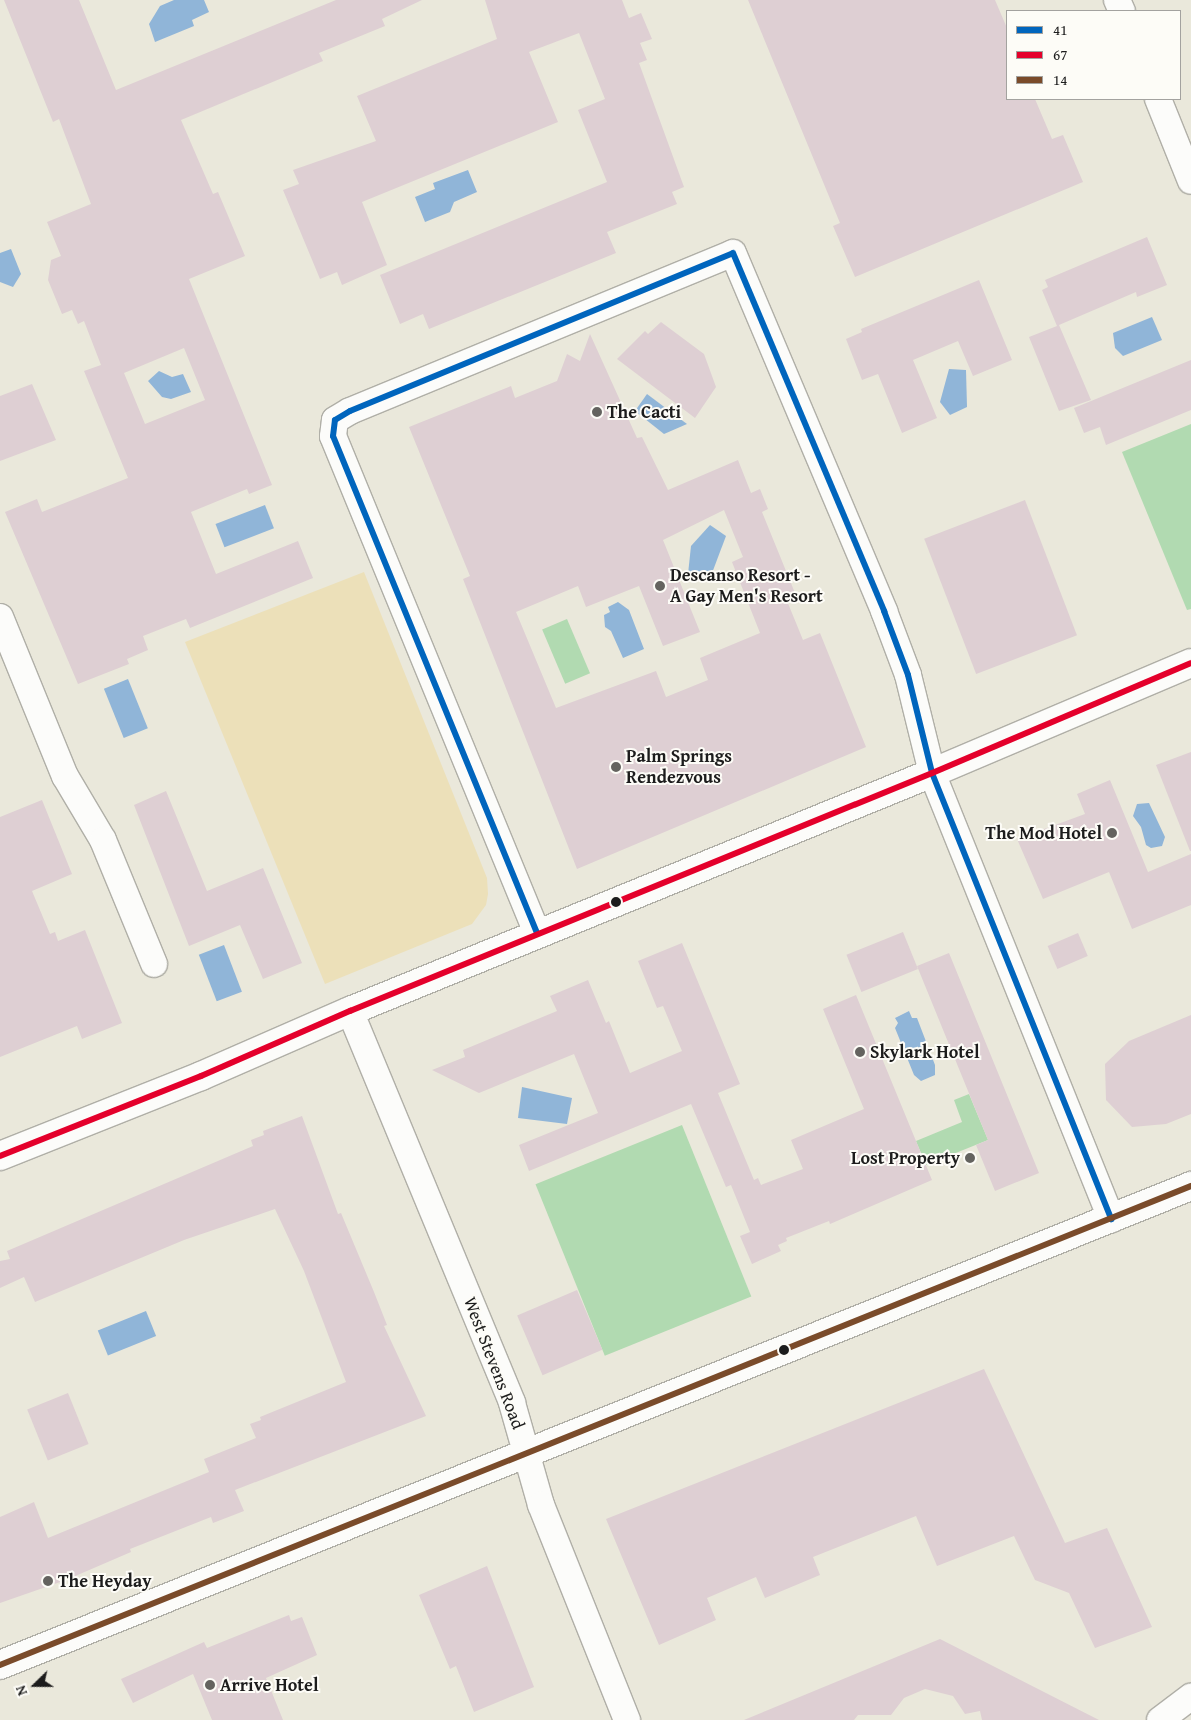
<!DOCTYPE html>
<style>
body{margin:0}
#map{position:relative;width:1191px;height:1720px;overflow:hidden;background:#eae8db;font-family:"Gentium Book Plus",serif}
div>[style]{position:absolute}
.green>*{inset:0;background:#b1dab1;transform-origin:0 0}
.sand>*{inset:0;background:#ece0b9}
.water>*{inset:0;background:#90b5d8;transform-origin:0 0}
.building>*{inset:0;background:#decfd3;transform-origin:0 0}
.roads{filter:drop-shadow(1px 0 #b0afa7) drop-shadow(-1px 0 #b0afa7) drop-shadow(0 1px #b0afa7) drop-shadow(0 -1px #b0afa7)}
.street>*{height:26px;margin:-13px;padding:0 13px;transform-origin:13px;border-radius:13px;background:#fcfcfa}
.secondary>*{height:28px;margin:-14px;padding:0 14px;transform-origin:14px;border-radius:14px;background:#fcfcfa}
.primary>*{height:28px;margin:-14px;padding:0 14px;transform-origin:14px;border-radius:14px;background:#fcfcfa}
.bus-1>*{height:6px;margin:-3px;padding:0 3px;transform-origin:3px;border-radius:3px;background:#0065bd}
.bus-2>*{height:6px;margin:-3px;padding:0 3px;transform-origin:3px;border-radius:3px;background:#e4002b}
.bus-3>*{height:6px;margin:-3px;padding:0 3px;transform-origin:3px;border-radius:3px;background:#7a4b2a}
.dots>*{width:14px;height:14px;translate:-50% -50%;box-sizing:border-box;border:2px solid #fdfcf7;border-radius:50%}
span{translate:-50% -50%;white-space:nowrap;text-align:center;line-height:1.15;-webkit-text-stroke:4px #fdfcf7;paint-order:stroke}
.poi-label{font-size:18px;color:#1c1c1c;font-weight:700}
.left{translate:0 -50%;text-align:left}
.right{translate:-100% -50%;text-align:right}
.street-label{font-size:18px;color:#1c1c1c}
.legend{position:absolute;left:1006px;top:10px;width:175px;height:90px;box-sizing:border-box;background:#fdfcf7;border:1px solid #a3a29f;margin:0;padding:6px 9px;list-style:none;font-size:15px;color:#1c1c1c}
.legend li{display:flex;align-items:center;gap:10px;height:25px}
.legend b{width:25px;border:1px solid #a3a29f}
.north{position:absolute;left:10px;top:1660px;width:50px;height:50px;-webkit-text-stroke:4px #fdfcf7;paint-order:stroke;rotate:248deg;font-size:14px;font-weight:700;line-height:20px;text-align:center;color:#1c1c1c}
.north::after{content:'';display:block;margin:auto;width:18px;height:22px;background:#1c1c1c;clip-path:polygon(50% 0,100% 100%,50% 72%,0 100%)}
</style>
<div id="map">
<div class="green">
<div style="clip-path:polygon(1191px 424px,1191px 609px,1187px 610px,1122px 452px)"></div>
<div style="left:567px;top:619px;width:59px;height:27px;rotate:67deg"></div>
<div style="clip-path:polygon(969px 1094px,988px 1140px,926px 1165px,916px 1141px,962px 1122px,954px 1100px)"></div>
<div style="left:682px;top:1125px;width:185px;height:158px;rotate:68deg"></div>
</div>
<div class="sand">
<div style="clip-path:polygon(364px 572px,487px 878px,488px 894px,486px 905px,472px 924px,325px 984px,185px 642px)"></div>
</div>
<div class="water">
<div style="clip-path:polygon(174px 0,204px 0,209px 12px,192px 20px,194px 26px,155px 42px,149px 24px,160px 6px)"></div>
<div style="clip-path:polygon(468px 170px,477px 192px,454px 202px,450px 212px,425px 222px,415px 197px,435px 189px,433px 183px)"></div>
<div style="clip-path:polygon(11px 249px,21px 274px,13px 287px,0 282px,0 253px)"></div>
<div style="clip-path:polygon(1152px 317px,1162px 340px,1123px 356px,1115px 348px,1113px 333px)"></div>
<div style="clip-path:polygon(949px 369px,966px 370px,967px 407px,950px 415px,940px 402px)"></div>
<div style="clip-path:polygon(159px 371px,172px 377px,183px 374px,191px 392px,171px 399px,162px 397px,148px 381px)"></div>
<div style="clip-path:polygon(647px 394px,687px 424px,664px 434px,635px 411px)"></div>
<div style="left:265px;top:505px;width:25px;height:53px;rotate:69deg"></div>
<div style="clip-path:polygon(710px 525px,726px 536px,709px 581px,688px 574px,691px 546px)"></div>
<div style="clip-path:polygon(618px 602px,629px 610px,644px 649px,623px 658px,611px 631px,605px 627px,604px 615px,610px 612px,608px 607px)"></div>
<div style="left:128px;top:679px;width:53px;height:26px;rotate:68deg"></div>
<div style="clip-path:polygon(1149px 803px,1165px 837px,1162px 846px,1151px 848px,1146px 845px,1141px 827px,1133px 816px,1137px 804px)"></div>
<div style="left:224px;top:945px;width:50px;height:27px;rotate:69deg"></div>
<div style="clip-path:polygon(909px 1011px,912px 1018px,917px 1018px,935px 1065px,935px 1075px,921px 1081px,914px 1075px,895px 1028px,898px 1023px,895px 1018px)"></div>
<div style="clip-path:polygon(522px 1087px,572px 1098px,567px 1124px,518px 1118px)"></div>
<div style="left:146px;top:1311px;width:27px;height:52px;rotate:68deg"></div>
</div>
<div class="building">
<div style="clip-path:polygon(evenodd,4px 0,79px 0,116px 90px,336px 0,422px 0,382px 19px,385px 26px,319px 53px,323px 61px,181px 120px,213px 194px,218px 192px,245px 256px,189px 279px,272px 485px,249px 494px,247px 489px,191px 512px,216px 574px,298px 541px,313px 578px,190px 628px,186px 619px,143px 636px,148px 650px,127px 659px,129px 664px,78px 684px,5px 512px,37px 499px,42px 512px,128px 478px,84px 371px,101px 365px,84px 321px,78px 324px,72px 310px,62px 314px,48px 280px,51px 260px,61px 256px,47px 222px,91px 204px,59px 119px,53px 122px,4px 0,184px 348px,205px 400px,145px 424px,124px 373px,184px 348px)"></div>
<div style="clip-path:polygon(485px 0,622px 0,629px 18px,641px 13px,652px 39px,640px 43px,647px 60px,639px 63px,684px 187px,672px 192px,677px 204px,607px 232px,616px 253px,429px 329px,423px 314px,400px 324px,380px 275px,607px 182px,578px 110px,605px 99px,579px 33px,529px 52px,558px 122px,362px 202px,387px 265px,342px 285px,337px 272px,320px 279px,283px 190px,299px 184px,293px 170px,376px 141px,357px 96px,497px 39px)"></div>
<div style="clip-path:polygon(748px 0,995px 0,1007px 28px,1007px 99px,1035px 99px,1052px 139px,1063px 135px,1083px 182px,855px 277px,833px 226px,840px 223px)"></div>
<div style="clip-path:polygon(1147px 237px,1167px 285px,1137px 297px,1136px 292px,1059px 325px,1091px 400px,1059px 411px,1029px 337px,1057px 326px,1042px 290px,1048px 287px,1045px 280px)"></div>
<div style="clip-path:polygon(979px 280px,1012px 360px,973px 376px,958px 341px,913px 360px,937px 418px,902px 433px,878px 374px,862px 380px,846px 339px,862px 332px,861px 329px)"></div>
<div style="clip-path:polygon(661px 322px,704px 354px,716px 387px,695px 418px,617px 359px,645px 331px,648px 334px)"></div>
<div style="clip-path:polygon(evenodd,590px 334px,637px 438px,642px 437px,668px 490px,738px 460px,751px 493px,760px 489px,768px 509px,762px 512px,795px 593px,785px 596px,803px 640px,820px 633px,866px 747px,577px 869px,463px 579px,470px 576px,409px 427px,511px 386px,515px 398px,557px 381px,567px 354px,580px 361px,590px 334px,724px 510px,743px 557px,732px 562px,760px 633px,700px 658px,708px 680px,666px 697px,656px 671px,556px 708px,516px 612px,578px 586px,586px 607px,639px 586px,663px 646px,700px 632px,663px 540px,724px 510px)"></div>
<div style="clip-path:polygon(1191px 360px,1191px 410px,1106px 445px,1100px 427px,1084px 433px,1074px 408px)"></div>
<div style="clip-path:polygon(32px 384px,56px 440px,0 461px,0 396px)"></div>
<div style="left:1025px;top:500px;width:145px;height:108px;rotate:69deg"></div>
<div style="clip-path:polygon(1191px 752px,1191px 851px,1190px 851px,1156px 765px)"></div>
<div style="clip-path:polygon(1110px 780px,1148px 872px,1191px 854px,1191px 905px,1132px 929px,1109px 872px,1043px 899px,1017px 839px,1085px 814px,1077px 794px)"></div>
<div style="clip-path:polygon(166px 791px,207px 891px,263px 868px,302px 963px,263px 979px,240px 925px,189px 946px,134px 805px)"></div>
<div style="clip-path:polygon(42px 800px,72px 874px,32px 891px,50px 934px,55px 932px,58px 941px,85px 930px,122px 1023px,82px 1039px,77px 1026px,0 1057px,0 817px)"></div>
<div style="left:903px;top:932px;width:40px;height:61px;rotate:68deg"></div>
<div style="left:1078px;top:933px;width:25px;height:33px;rotate:67deg"></div>
<div style="clip-path:polygon(682px 943px,740px 1084px,718px 1093px,754px 1180px,758px 1178px,761px 1185px,803px 1169px,791px 1140px,864px 1109px,823px 1009px,856px 995px,932px 1180px,830px 1224px,829px 1221px,786px 1238px,787px 1241px,778px 1245px,781px 1251px,752px 1264px,740px 1236px,750px 1232px,731px 1185px,726px 1187px,691px 1104px,529px 1171px,519px 1145px,598px 1113px,574px 1054px,479px 1093px,432px 1070px,465px 1057px,463px 1050px,557px 1011px,550px 996px,588px 980px,606px 1023px,609px 1021px,630px 1073px,682px 1051px,663px 1006px,657px 1008px,638px 961px)"></div>
<div style="clip-path:polygon(949px 953px,1039px 1173px,995px 1191px,976px 1145px,988px 1140px,917px 966px)"></div>
<div style="clip-path:polygon(1191px 1015px,1191px 1114px,1166px 1124px,1132px 1127px,1106px 1100px,1105px 1064px,1129px 1041px)"></div>
<div style="clip-path:polygon(302px 1116px,338px 1214px,341px 1213px,374px 1292px,387px 1325px,384px 1326px,426px 1416px,235px 1490px,244px 1511px,213px 1523px,211px 1517px,130px 1549px,131px 1552px,66px 1580px,0 1603px,0 1517px,34px 1502px,48px 1538px,209px 1472px,204px 1459px,256px 1438px,250px 1424px,261px 1420px,260px 1417px,346px 1382px,304px 1271px,275px 1209px,184px 1240px,35px 1302px,24px 1277px,0 1288px,0 1261px,10px 1259px,7px 1251px,253px 1146px,251px 1140px,264px 1135px,263px 1131px)"></div>
<div style="left:577px;top:1290px;width:65px;height:65px;rotate:67deg"></div>
<div style="clip-path:polygon(984px 1369px,1065px 1543px,1107px 1528px,1152px 1627px,1095px 1648px,1069px 1593px,1035px 1580px,1014px 1536px,937px 1566px,916px 1516px,813px 1557px,820px 1575px,765px 1598px,756px 1577px,707px 1598px,716px 1620px,659px 1645px,606px 1519px)"></div>
<div style="left:68px;top:1393px;width:55px;height:44px;rotate:68deg"></div>
<div style="clip-path:polygon(487px 1566px,534px 1687px,474px 1712px,456px 1666px,450px 1669px,419px 1595px)"></div>
<div style="clip-path:polygon(289px 1615px,291px 1621px,302px 1617px,317px 1655px,266px 1678px,283px 1720px,212px 1720px,193px 1674px,133px 1703px,121px 1679px,204px 1642px,207px 1648px)"></div>
<div style="clip-path:polygon(940px 1639px,1099px 1720px,982px 1720px,980px 1711px,965px 1714px,953px 1696px,925px 1689px,904px 1698px,891px 1715px,858px 1715px,854px 1720px,744px 1720px)"></div>
</div>
<div class="roads">
<div class="street">
<div style="left:1117px;top:0;width:12px;rotate:66deg"></div>
<div style="left:1158px;top:99px;width:88px;rotate:68.1deg"></div>
<div style="left:0;top:617px;width:172px;rotate:67.8deg"></div>
<div style="left:65px;top:776px;width:74px;rotate:59.3deg"></div>
<div style="left:103px;top:840px;width:134px;rotate:67.6deg"></div>
<div style="left:537px;top:933px;width:537px;rotate:-112.32deg"></div>
<div style="left:333px;top:436px;width:16px;rotate:-83deg"></div>
<div style="left:335px;top:420px;width:17px;rotate:-31deg"></div>
<div style="left:350px;top:411px;width:414px;rotate:-22.4deg"></div>
<div style="left:733px;top:253px;width:389px;rotate:67.1deg"></div>
<div style="left:884px;top:611px;width:68px;rotate:69.4deg"></div>
<div style="left:908px;top:675px;width:101px;rotate:76.2deg"></div>
<div style="left:932px;top:773px;width:481px;rotate:68.1deg"></div>
<div style="left:350px;top:1011px;width:424px;rotate:67.5deg"></div>
<div style="left:512px;top:1403px;width:106px;rotate:74.1deg"></div>
<div style="left:541px;top:1505px;width:232px;rotate:68.2deg"></div>
<div style="left:1160px;top:1720px;width:39px;rotate:-37deg"></div>
</div>
<div class="secondary">
<div style="left:0;top:1156px;width:216px;rotate:-21.7deg"></div>
<div style="left:201px;top:1076px;width:163px;rotate:-23.6deg"></div>
<div style="left:350px;top:1011px;width:629px;rotate:-22.24deg"></div>
<div style="left:932px;top:773px;width:281px;rotate:-23deg"></div>
</div>
<div class="primary">
<div style="left:0;top:1665px;width:1284px;rotate:-21.91deg"></div>
</div>
</div>
<div class="bus-1">
<div style="left:537px;top:933px;width:537px;rotate:-112.32deg"></div>
<div style="left:333px;top:436px;width:16px;rotate:-83deg"></div>
<div style="left:335px;top:420px;width:17px;rotate:-31deg"></div>
<div style="left:350px;top:411px;width:414px;rotate:-22.4deg"></div>
<div style="left:733px;top:253px;width:389px;rotate:67.1deg"></div>
<div style="left:884px;top:611px;width:68px;rotate:69.4deg"></div>
<div style="left:908px;top:675px;width:101px;rotate:76.2deg"></div>
<div style="left:932px;top:773px;width:481px;rotate:68.1deg"></div>
</div>
<div class="bus-2">
<div style="left:0;top:1156px;width:216px;rotate:-21.7deg"></div>
<div style="left:201px;top:1076px;width:163px;rotate:-23.6deg"></div>
<div style="left:350px;top:1011px;width:629px;rotate:-22.24deg"></div>
<div style="left:932px;top:773px;width:281px;rotate:-23deg"></div>
</div>
<div class="bus-3">
<div style="left:0;top:1665px;width:1284px;rotate:-21.91deg"></div>
</div>
<div class="dots">
<div style="left:597px;top:412px;background:#64635f"></div>
<div style="left:660px;top:586px;background:#64635f"></div>
<div style="left:616px;top:767px;background:#64635f"></div>
<div style="left:1112px;top:833px;background:#64635f"></div>
<div style="left:616px;top:902px;background:#1c1c1c"></div>
<div style="left:860px;top:1052px;background:#64635f"></div>
<div style="left:970px;top:1158px;background:#64635f"></div>
<div style="left:784px;top:1350px;background:#1c1c1c"></div>
<div style="left:48px;top:1581px;background:#64635f"></div>
<div style="left:210px;top:1685px;background:#64635f"></div>
</div>
<div class="poi-label">
<span class="left" style="left:607px;top:412px">The Cacti</span>
<span class="left" style="left:670px;top:586px">Descanso Resort -<br>A Gay Men's Resort</span>
<span class="left" style="left:626px;top:767px">Palm Springs<br>Rendezvous</span>
<span class="right" style="left:1102px;top:833px">The Mod Hotel</span>
<span class="left" style="left:870px;top:1052px">Skylark Hotel</span>
<span class="right" style="left:960px;top:1158px">Lost Property</span>
<span class="left" style="left:58px;top:1581px">The Heyday</span>
<span class="left" style="left:220px;top:1685px">Arrive Hotel</span>
</div>
<div class="street-label">
<span style="left:494px;top:1363px;rotate:69deg">West Stevens Road</span>
</div>
<ul class="legend">
<li><b style="height:6px;background:#0065bd"></b>41</li>
<li><b style="height:6px;background:#e4002b"></b>67</li>
<li><b style="height:6px;background:#7a4b2a"></b>14</li>
</ul>
<div class="north">N</div>
</div>
